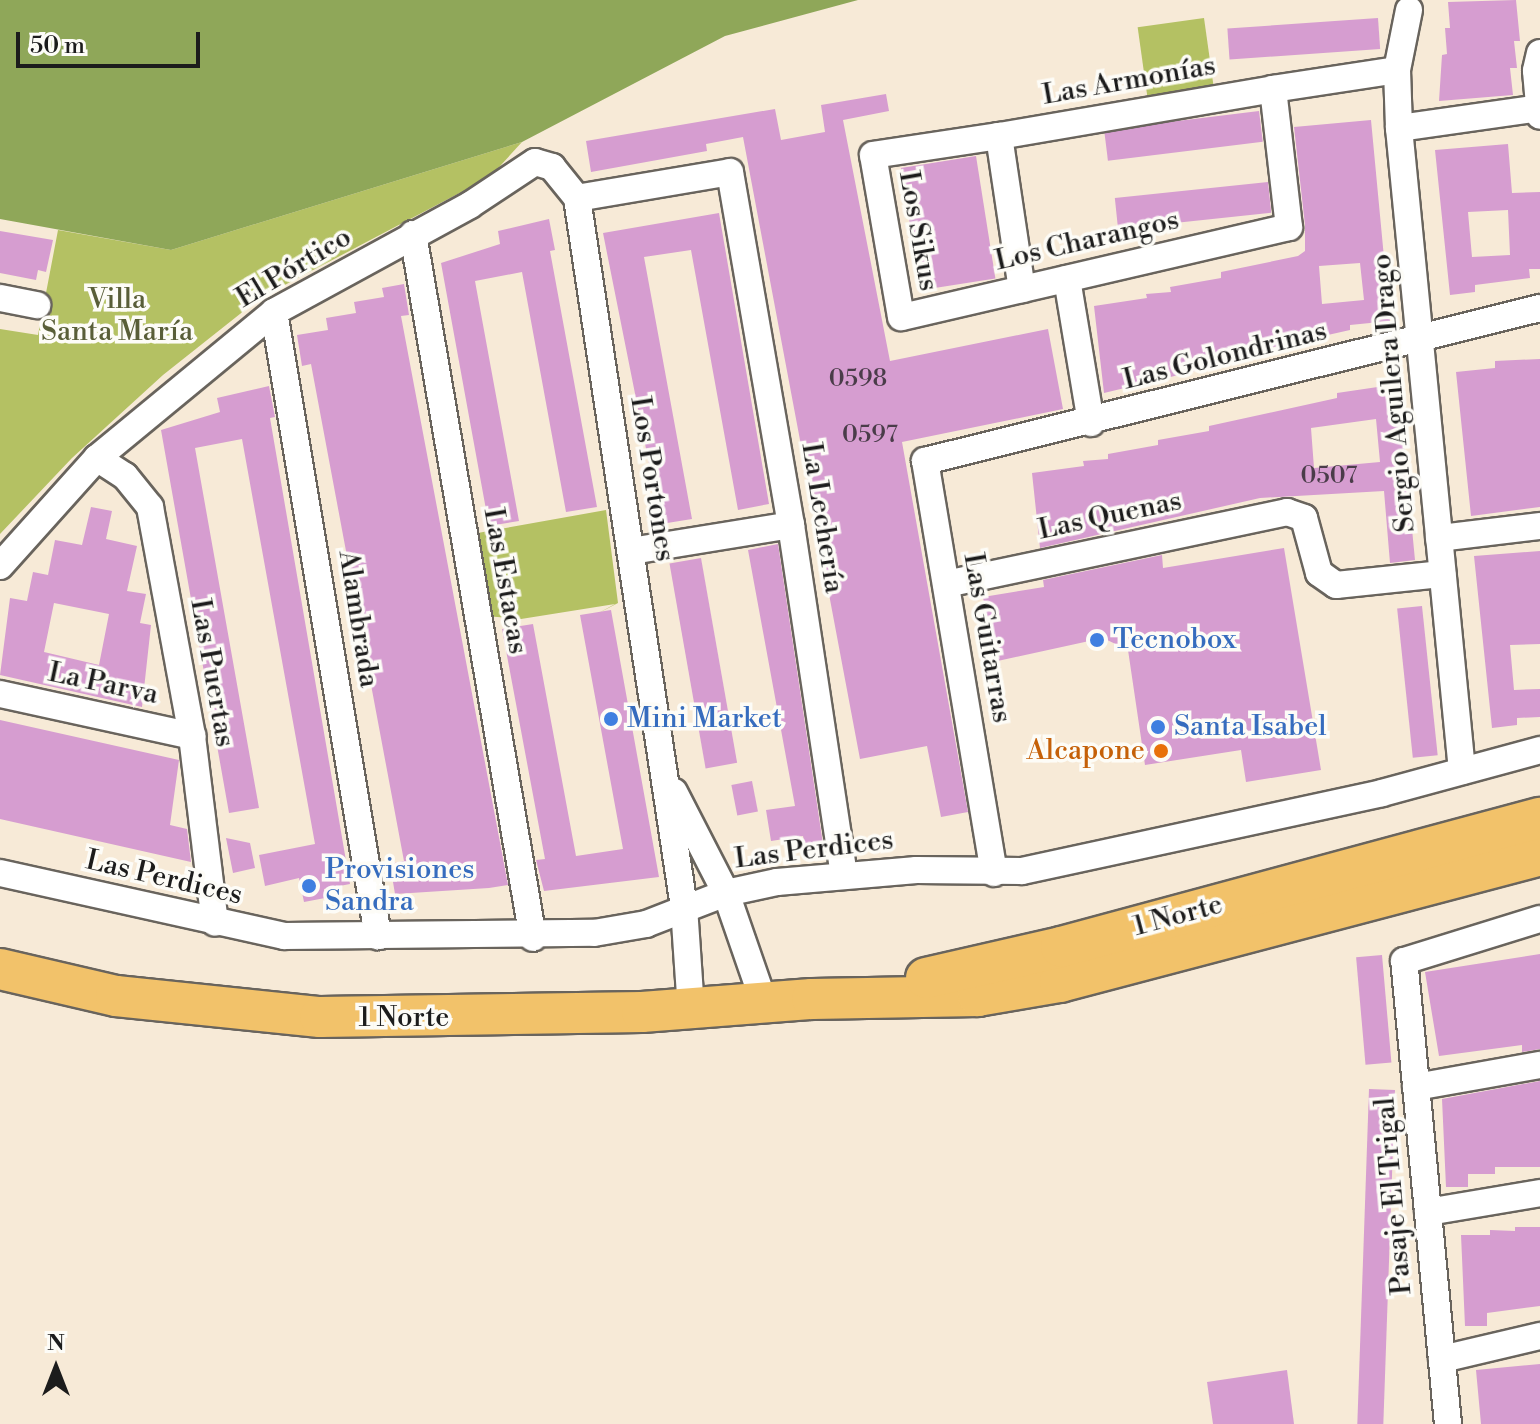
<!DOCTYPE html>
<meta charset="utf-8">
<style>
body{margin:0}
#map{position:relative;width:1540px;height:1424px;overflow:hidden;background:#f7ead7;font-family:"Libre Bodoni",serif}
div>[style]{position:absolute}
.green>*{inset:0;background:#b4c163;transform-origin:0 0}
.forest>*{inset:0;background:#8fa759}
.building>*{inset:0;background:#d69dd0;transform-origin:0 0}
.roads{filter:drop-shadow(2px 0 #69645d) drop-shadow(-2px 0 #69645d) drop-shadow(0 2px #69645d) drop-shadow(0 -2px #69645d)}
.street>*{height:26px;margin:-13px;padding:0 13px;transform-origin:13px;border-radius:13px;background:#fff}
.primary>*{height:40px;margin:-20px;padding:0 20px;transform-origin:20px;border-radius:20px;background:#f2c26a}
.dots>*{width:22px;height:22px;translate:-50% -50%;box-sizing:border-box;border:4px solid #fdfcf7;border-radius:50%}
span{translate:-50% -50%;white-space:nowrap;text-align:center;line-height:1.15;-webkit-text-stroke:7px #fdfcf7;paint-order:stroke}
.number-label{font-size:24px;color:#4a3c49}
.number-label span{-webkit-text-stroke-width:0}
.street-label{font-size:28px;color:#1c1c1c}
.park-label{font-size:28px;color:#595e38}
.shop-label{font-size:28px;color:#366cbe}
.left{translate:0 -50%;text-align:left}
.food-label{font-size:28px;color:#c56008}
.right{translate:-100% -50%;text-align:right}
.north{position:absolute;left:16px;top:1328px;width:80px;height:80px;-webkit-text-stroke:6px #fdfcf7;paint-order:stroke;rotate:0deg;font-size:22px;font-weight:700;line-height:32px;text-align:center;color:#1c1c1c}
.north::after{content:'';display:block;margin:auto;width:28px;height:36px;background:#1c1c1c;clip-path:polygon(50% 0,100% 100%,50% 72%,0 100%)}
.scale{position:absolute;left:16px;top:32px;width:184px;height:36px;box-sizing:border-box;border:4px solid #1c1c1c;border-top:0;padding-left:10px;font-size:24px;line-height:28px;white-space:nowrap;color:#1c1c1c;-webkit-text-stroke:6px #fdfcf7;paint-order:stroke}
</style>
<div id="map">
<div class="green">
<div style="left:1204px;top:18px;width:70px;height:67px;rotate:82deg"></div>
<div style="clip-path:polygon(522px 142px,490px 177px,260px 298px,163px 375px,72px 458px,0 534px,0 329px,38px 335px,58px 230px,171px 250px)"></div>
<div style="clip-path:polygon(606px 510px,618px 603px,595px 615px,615px 604px,521px 619px,485px 616px,472px 534px)"></div>
</div>
<div class="forest">
<div style="clip-path:polygon(0 0,858px 0,725px 36px,522px 142px,171px 250px,0 219px)"></div>
</div>
<div class="building">
<div style="clip-path:polygon(1516px 0,1520px 41px,1514px 41px,1517px 68px,1510px 68px,1513px 95px,1439px 101px,1442px 55px,1447px 54px,1445px 28px,1450px 28px,1448px 2px)"></div>
<div style="left:1378px;top:18px;width:31px;height:151px;rotate:86deg"></div>
<div style="clip-path:polygon(886px 94px,889px 111px,843px 120px,890px 361px,1048px 329px,1063px 409px,902px 442px,968px 812px,941px 817px,927px 746px,860px 759px,743px 137px,706px 144px,707px 151px,591px 172px,586px 141px,775px 109px,781px 140px,825px 132px,821px 105px)"></div>
<div style="left:1259px;top:111px;width:31px;height:156px;rotate:83deg"></div>
<div style="clip-path:polygon(evenodd,1371px 120px,1390px 321px,1350px 325px,1350px 330px,1248px 353px,1249px 358px,1104px 393px,1094px 306px,1147px 298px,1146px 294px,1171px 292px,1170px 287px,1221px 278px,1221px 272px,1298px 256px,1305px 251px,1305px 225px,1294px 127px,1371px 120px,1360px 263px,1364px 300px,1322px 304px,1319px 266px,1360px 263px)"></div>
<div style="clip-path:polygon(evenodd,1508px 144px,1512px 193px,1540px 192px,1540px 269px,1529px 269px,1530px 278px,1475px 285px,1475px 292px,1450px 295px,1435px 150px,1508px 144px,1508px 210px,1510px 255px,1472px 257px,1468px 212px,1508px 210px)"></div>
<div style="left:976px;top:156px;width:124px;height:76px;rotate:81deg"></div>
<div style="left:1268px;top:182px;width:31px;height:154px;rotate:84deg"></div>
<div style="clip-path:polygon(719px 213px,769px 504px,738px 510px,691px 250px,644px 257px,692px 519px,661px 524px,603px 233px)"></div>
<div style="clip-path:polygon(549px 219px,555px 250px,550px 251px,597px 507px,566px 512px,522px 272px,475px 281px,519px 521px,489px 526px,441px 263px,500px 244px,498px 231px)"></div>
<div style="clip-path:polygon(0 231px,53px 240px,46px 272px,38px 270px,36px 280px,0 273px)"></div>
<div style="clip-path:polygon(404px 284px,409px 315px,401px 316px,508px 885px,489px 888px,395px 894px,390px 864px,404px 861px,311px 364px,302px 366px,297px 335px,328px 330px,326px 318px,356px 313px,354px 302px,384px 297px,382px 288px)"></div>
<div style="clip-path:polygon(1540px 359px,1540px 507px,1471px 516px,1456px 372px,1495px 368px,1495px 361px)"></div>
<div style="clip-path:polygon(evenodd,1398px 384px,1415px 560px,1390px 563px,1384px 491px,1260px 498px,1040px 548px,1032px 473px,1084px 466px,1083px 461px,1108px 459px,1108px 454px,1158px 445px,1158px 440px,1209px 431px,1209px 426px,1337px 398px,1337px 393px,1398px 384px,1376px 419px,1380px 462px,1314px 468px,1311px 428px,1376px 419px)"></div>
<div style="clip-path:polygon(269px 386px,275px 417px,270px 418px,350px 884px,324px 889px,325px 898px,304px 902px,299px 878px,265px 886px,259px 855px,315px 844px,242px 439px,195px 448px,259px 808px,229px 813px,161px 430px,220px 412px,217px 398px)"></div>
<div style="clip-path:polygon(evenodd,91px 507px,112px 511px,106px 539px,137px 546px,127px 591px,146px 594px,140px 623px,151px 625px,142px 707px,0 675px,10px 598px,27px 601px,33px 572px,48px 575px,55px 540px,82px 545px,91px 507px,54px 603px,109px 614px,99px 665px,44px 652px,54px 603px)"></div>
<div style="clip-path:polygon(778px 544px,823px 844px,805px 847px,803px 836px,771px 841px,766px 810px,795px 806px,748px 550px)"></div>
<div style="clip-path:polygon(1284px 548px,1321px 770px,1246px 782px,1241px 750px,1145px 765px,1128px 650px,1103px 638px,993px 662px,983px 597px,1044px 587px,1043px 580px,1162px 555px,1163px 568px)"></div>
<div style="clip-path:polygon(1540px 551px,1540px 644px,1510px 645px,1514px 690px,1540px 689px,1540px 717px,1517px 718px,1517px 725px,1492px 728px,1474px 556px)"></div>
<div style="left:701px;top:558px;width:208px;height:32px;rotate:80deg"></div>
<div style="left:1422px;top:606px;width:150px;height:25px;rotate:84deg"></div>
<div style="clip-path:polygon(611px 610px,659px 877px,544px 891px,536px 860px,545px 859px,502px 629px,533px 624px,576px 856px,623px 849px,580px 615px)"></div>
<div style="clip-path:polygon(0 720px,179px 760px,170px 825px,187px 829px,191px 862px,0 819px)"></div>
<div style="left:752px;top:781px;width:31px;height:21px;rotate:79deg"></div>
<div style="clip-path:polygon(226px 838px,250px 843px,255px 868px,233px 873px)"></div>
<div style="clip-path:polygon(1540px 954px,1540px 1049px,1522px 1052px,1522px 1045px,1439px 1056px,1425px 972px)"></div>
<div style="left:1382px;top:955px;width:108px;height:26px;rotate:85deg"></div>
<div style="clip-path:polygon(1540px 1081px,1540px 1167px,1495px 1167px,1495px 1174px,1468px 1174px,1468px 1187px,1446px 1187px,1442px 1099px)"></div>
<div style="left:1369px;top:1089px;width:26px;height:337px;rotate:2deg"></div>
<div style="clip-path:polygon(1515px 1227px,1540px 1227px,1540px 1306px,1487px 1313px,1487px 1326px,1465px 1326px,1461px 1235px,1490px 1235px,1490px 1230px,1515px 1231px)"></div>
<div style="clip-path:polygon(1540px 1364px,1540px 1424px,1481px 1424px,1476px 1370px)"></div>
<div style="clip-path:polygon(1287px 1370px,1294px 1424px,1213px 1424px,1207px 1382px)"></div>
</div>
<div class="roads">
<div class="street">
<div style="left:1409px;top:10px;width:61px;rotate:101.3deg"></div>
<div style="left:1397px;top:70px;width:58px;rotate:88deg"></div>
<div style="left:1399px;top:128px;width:646px;rotate:84.4deg"></div>
<div style="left:1540px;top:53px;width:18px;rotate:103deg"></div>
<div style="left:1536px;top:71px;width:45px;rotate:84.9deg"></div>
<div style="left:1273px;top:89px;width:139px;rotate:83.4deg"></div>
<div style="left:1289px;top:227px;width:398px;rotate:166.9deg"></div>
<div style="left:901px;top:317px;width:164px;rotate:-99.8deg"></div>
<div style="left:873px;top:155px;width:127px;rotate:-8.6deg"></div>
<div style="left:999px;top:136px;width:278px;rotate:-9.7deg"></div>
<div style="left:1273px;top:89px;width:125px;rotate:-8.7deg"></div>
<div style="left:1399px;top:128px;width:141px;rotate:-8.1deg"></div>
<div style="left:999px;top:136px;width:155px;rotate:81.5deg"></div>
<div style="left:577px;top:198px;width:155px;rotate:-9.6deg"></div>
<div style="left:730px;top:172px;width:358px;rotate:80.2deg"></div>
<div style="left:791px;top:525px;width:354px;rotate:81.4deg"></div>
<div style="left:577px;top:198px;width:717px;rotate:81.42deg"></div>
<div style="left:684px;top:907px;width:102px;rotate:86.1deg"></div>
<div style="left:413px;top:234px;width:714px;rotate:80.33deg"></div>
<div style="left:1067px;top:279px;width:146px;rotate:80.5deg"></div>
<div style="left:0;top:298px;width:38px;rotate:11deg"></div>
<div style="left:274px;top:312px;width:633px;rotate:80.54deg"></div>
<div style="left:97px;top:458px;width:33px;rotate:33deg"></div>
<div style="left:125px;top:476px;width:40px;rotate:51deg"></div>
<div style="left:150px;top:507px;width:233px;rotate:79.6deg"></div>
<div style="left:192px;top:736px;width:188px;rotate:83deg"></div>
<div style="left:1439px;top:538px;width:102px;rotate:-6.8deg"></div>
<div style="left:631px;top:551px;width:162px;rotate:-9.2deg"></div>
<div style="left:0;top:566px;width:145px;rotate:-48.1deg"></div>
<div style="left:97px;top:458px;width:229px;rotate:-39.5deg"></div>
<div style="left:274px;top:312px;width:223px;rotate:-28.6deg"></div>
<div style="left:470px;top:205px;width:78px;rotate:-33.5deg"></div>
<div style="left:535px;top:162px;width:18px;rotate:16deg"></div>
<div style="left:552px;top:167px;width:40px;rotate:51deg"></div>
<div style="left:946px;top:584px;width:349px;rotate:-11.9deg"></div>
<div style="left:1287px;top:512px;width:18px;rotate:19deg"></div>
<div style="left:1304px;top:518px;width:57px;rotate:74.7deg"></div>
<div style="left:1319px;top:573px;width:21px;rotate:35deg"></div>
<div style="left:1336px;top:585px;width:107px;rotate:-5.9deg"></div>
<div style="left:0;top:694px;width:197px;rotate:12.3deg"></div>
<div style="left:674px;top:792px;width:114px;rotate:62.8deg"></div>
<div style="left:726px;top:893px;width:116px;rotate:70.9deg"></div>
<div style="left:0;top:873px;width:291px;rotate:12.5deg"></div>
<div style="left:284px;top:936px;width:310px;rotate:-0.6deg"></div>
<div style="left:594px;top:933px;width:53px;rotate:-9.8deg"></div>
<div style="left:646px;top:924px;width:86px;rotate:-21.2deg"></div>
<div style="left:726px;top:893px;width:52px;rotate:-12.2deg"></div>
<div style="left:777px;top:882px;width:140px;rotate:-4.9deg"></div>
<div style="left:916px;top:870px;width:106px;rotate:0.5deg"></div>
<div style="left:1022px;top:871px;width:368px;rotate:-12.2deg"></div>
<div style="left:1382px;top:793px;width:164px;rotate:-15.2deg"></div>
<div style="left:994px;top:873px;width:418px;rotate:-99.5deg"></div>
<div style="left:925px;top:461px;width:634px;rotate:-13.97deg"></div>
<div style="left:1416px;top:1087px;width:126px;rotate:-10.1deg"></div>
<div style="left:1428px;top:1212px;width:114px;rotate:-9.6deg"></div>
<div style="left:1442px;top:1359px;width:101px;rotate:-13.2deg"></div>
<div style="left:1448px;top:1424px;width:465px;rotate:-95.4deg"></div>
<div style="left:1404px;top:961px;width:142px;rotate:-17.2deg"></div>
</div>
<div class="primary">
<div style="left:0;top:969px;width:119px;rotate:13.1deg"></div>
<div style="left:116px;top:996px;width:205px;rotate:5.9deg"></div>
<div style="left:320px;top:1017px;width:322px;rotate:-0.9deg"></div>
<div style="left:642px;top:1012px;width:170px;rotate:-4.4deg"></div>
<div style="left:812px;top:999px;width:166px;rotate:-1deg"></div>
<div style="left:978px;top:996px;width:83px;rotate:-9.7deg"></div>
<div style="left:1060px;top:982px;width:497px;rotate:-14.8deg"></div>
<div style="left:926px;top:978px;width:139px;rotate:-12.9deg"></div>
<div style="left:1061px;top:947px;width:496px;rotate:-15.1deg"></div>
</div>
</div>
<div class="dots">
<div style="left:1097px;top:640px;background:#3f7fe0"></div>
<div style="left:611px;top:719px;background:#3f7fe0"></div>
<div style="left:1158px;top:727px;background:#3f7fe0"></div>
<div style="left:1161px;top:751px;background:#e8710a"></div>
<div style="left:309px;top:886px;background:#3f7fe0"></div>
</div>
<div class="number-label">
<span style="left:858px;top:380px">0598</span>
<span style="left:870px;top:436px">0597</span>
<span style="left:1329px;top:477px">0507</span>
</div>
<div class="street-label">
<span style="left:1129px;top:81px;rotate:-10deg">Las Armonías</span>
<span style="left:918px;top:231px;rotate:80deg">Los Sikus</span>
<span style="left:1087px;top:241px;rotate:-13deg">Los Charangos</span>
<span style="left:294px;top:268px;rotate:-31deg">El Pórtico</span>
<span style="left:1225px;top:356px;rotate:-14deg">Las Golondrinas</span>
<span style="left:1394px;top:393px;rotate:-95deg">Sergio Aguilera Drago</span>
<span style="left:652px;top:479px;rotate:81deg">Los Portones</span>
<span style="left:1110px;top:516px;rotate:-12deg">Las Quenas</span>
<span style="left:822px;top:518px;rotate:81deg">La Lechería</span>
<span style="left:505px;top:581px;rotate:80deg">Las Estacas</span>
<span style="left:358px;top:619px;rotate:81deg">Alambrada</span>
<span style="left:987px;top:638px;rotate:80deg">Las Guitarras</span>
<span style="left:212px;top:673px;rotate:80deg">Las Puertas</span>
<span style="left:103px;top:684px;rotate:12deg">La Parva</span>
<span style="left:814px;top:850px;rotate:-7deg">Las Perdices</span>
<span style="left:164px;top:878px;rotate:13deg">Las Perdices</span>
<span style="left:1178px;top:916px;rotate:-15deg">1 Norte</span>
<span style="left:404px;top:1018px">1 Norte</span>
<span style="left:1394px;top:1196px;rotate:-95deg">Pasaje El Trigal</span>
</div>
<div class="park-label">
<span style="left:117px;top:316px">Villa<br>Santa María</span>
</div>
<div class="shop-label">
<span class="left" style="left:1113px;top:640px">Tecnobox</span>
<span class="left" style="left:627px;top:719px">Mini Market</span>
<span class="left" style="left:1174px;top:727px">Santa Isabel</span>
<span class="left" style="left:325px;top:886px">Provisiones<br>Sandra</span>
</div>
<div class="food-label">
<span class="right" style="left:1145px;top:751px">Alcapone</span>
</div>
<div class="north">N</div>
<div class="scale">50 m</div>
</div>
